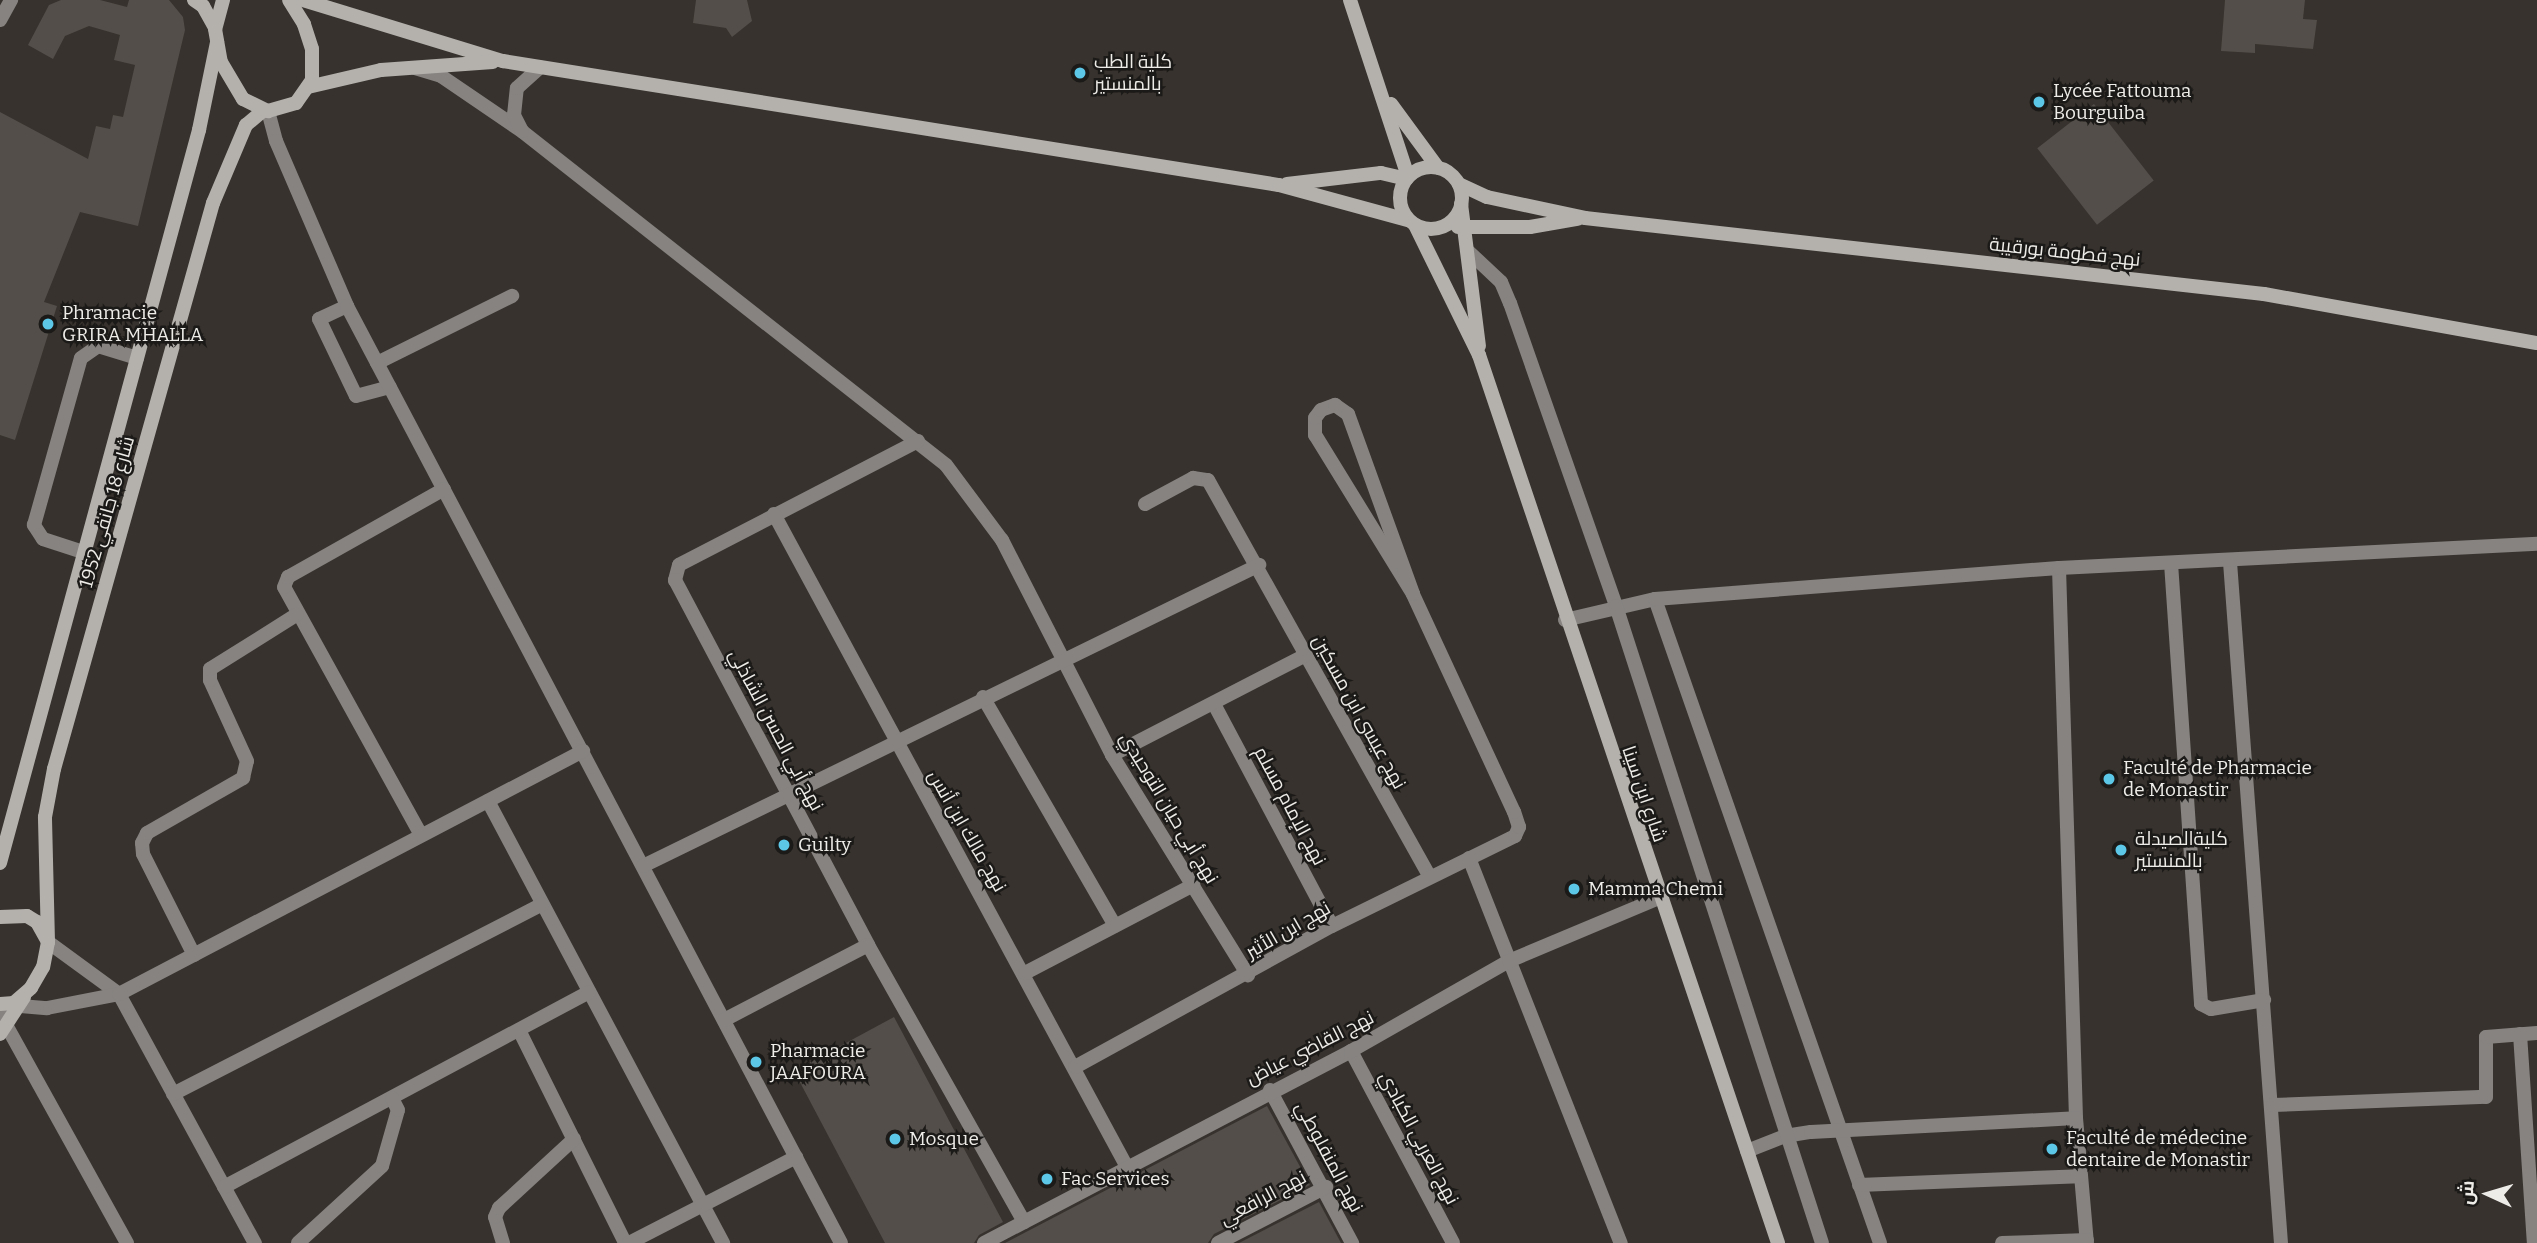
<!DOCTYPE html>
<meta charset="utf-8">
<style>
body{margin:0}
#map{position:relative;width:2537px;height:1243px;overflow:hidden;background:#37322d;font-family:Bitter,Cairo,serif}
div>[style]{position:absolute}
.building>*{inset:0;background:#534e49;transform-origin:0 0}
.lane>*{height:14px;margin:-7px;padding:0 7px;transform-origin:7px;border-radius:7px;background:#868381}
.street>*{height:14px;margin:-7px;padding:0 7px;transform-origin:7px;border-radius:7px;background:#868381}
.secondary>*{height:14px;margin:-7px;padding:0 7px;transform-origin:7px;border-radius:7px;background:#b4b1ad}
.secondary>.ring{margin:-7px;padding:0;box-sizing:content-box;background:none;border:14px solid #b4b1ad;border-radius:50%}
.dots>*{width:19px;height:19px;translate:-50% -50%;box-sizing:border-box;border:4px solid #1c1a18;border-radius:50%}
span{translate:-50% -50%;white-space:nowrap;text-align:center;line-height:1.15;-webkit-text-stroke:5px #1c1a18;paint-order:stroke}
.poi-label{font-size:19px;color:#eeece8}
.left{translate:0 -50%;text-align:left}
.street-label{font-size:19px;color:#eeece8}
.north{position:absolute;left:2453px;top:1159px;width:70px;height:70px;-webkit-text-stroke:5px #1c1a18;paint-order:stroke;rotate:274deg;font-size:19px;font-weight:700;line-height:28px;text-align:center;color:#eeece8}
.north::after{content:'';display:block;margin:auto;width:24px;height:32px;background:#eeece8;clip-path:polygon(50% 0,100% 100%,50% 72%,0 100%)}
</style>
<div id="map">
<div class="building">
<div style="clip-path:polygon(61px 0,100px 0,127px 7px,129px 0,169px 0,183px 17px,185px 30px,138px 226px,80px 212px,44px 302px,57px 306px,15px 440px,0 435px,0 112px,88px 159px,96px 126px,110px 129px,113px 115px,123px 117px,135px 65px,114px 60px,120px 35px,89px 26px,65px 36px,53px 59px,28px 45px,49px 5px)"></div>
<div style="clip-path:polygon(696px 0,747px 0,752px 21px,732px 37px,726px 28px,693px 23px)"></div>
<div style="clip-path:polygon(2225px 0,2305px 0,2303px 19px,2317px 20px,2313px 49px,2255px 44px,2255px 53px,2221px 51px)"></div>
<div style="left:2094px;top:104px;width:97px;height:72px;rotate:52deg"></div>
<div style="clip-path:polygon(894px 1017px,1003px 1222px,979px 1235px,974px 1243px,885px 1243px,794px 1071px)"></div>
<div style="clip-path:polygon(1267px 1106px,1310px 1185px,1214px 1234px,1208px 1243px,1005px 1243px)"></div>
<div style="clip-path:polygon(1319px 1202px,1341px 1243px,1239px 1243px)"></div>
</div>
<div class="lane">
<div style="left:347px;top:306px;width:31px;rotate:155deg"></div>
<div style="left:319px;top:319px;width:85px;rotate:64.3deg"></div>
<div style="left:356px;top:396px;width:35px;rotate:-15deg"></div>
<div style="left:377px;top:363px;width:151px;rotate:-26.4deg"></div>
<div style="left:83px;top:552px;width:42px;rotate:-162deg"></div>
<div style="left:43px;top:539px;width:17px;rotate:-123deg"></div>
<div style="left:34px;top:525px;width:173px;rotate:-74.3deg"></div>
<div style="left:81px;top:358px;width:21px;rotate:-35deg"></div>
<div style="left:98px;top:346px;width:41px;rotate:17.1deg"></div>
<div style="left:2230px;top:562px;width:683px;rotate:85.72deg"></div>
<div style="left:2171px;top:563px;width:442px;rotate:86.1deg"></div>
<div style="left:2201px;top:1004px;width:11px;rotate:27deg"></div>
<div style="left:2211px;top:1009px;width:54px;rotate:-9.6deg"></div>
<div style="left:2059px;top:568px;width:550px;rotate:88.23deg"></div>
<div style="left:2076px;top:1118px;width:125px;rotate:85deg"></div>
<div style="left:1655px;top:599px;width:682px;rotate:70.74deg"></div>
<div style="left:1565px;top:620px;width:92px;rotate:-13.1deg"></div>
<div style="left:1655px;top:599px;width:405px;rotate:-4.4deg"></div>
<div style="left:2059px;top:568px;width:479px;rotate:-2.9deg"></div>
<div style="left:2520px;top:1034px;width:209px;rotate:86.2deg"></div>
<div style="left:2273px;top:1105px;width:213px;rotate:-2.2deg"></div>
<div style="left:2486px;top:1097px;width:60px;rotate:-90deg"></div>
<div style="left:2486px;top:1037px;width:51px;rotate:-4.5deg"></div>
<div style="left:1747px;top:1151px;width:41px;rotate:-21.5deg"></div>
<div style="left:1785px;top:1136px;width:26px;rotate:-9deg"></div>
<div style="left:1811px;top:1132px;width:265px;rotate:-3deg"></div>
<div style="left:1859px;top:1185px;width:221px;rotate:-2.3deg"></div>
<div style="left:2002px;top:1243px;width:85px;rotate:-2deg"></div>
</div>
<div class="street">
<div style="left:0;top:20px;width:23px;rotate:-61deg"></div>
<div style="left:415px;top:68px;width:27px;rotate:17deg"></div>
<div style="left:441px;top:76px;width:99px;rotate:34.3deg"></div>
<div style="left:523px;top:132px;width:538px;rotate:38.21deg"></div>
<div style="left:946px;top:465px;width:94px;rotate:53.3deg"></div>
<div style="left:1002px;top:540px;width:242px;rotate:62.9deg"></div>
<div style="left:1112px;top:755px;width:259px;rotate:58.3deg"></div>
<div style="left:268px;top:111px;width:31px;rotate:75deg"></div>
<div style="left:276px;top:141px;width:180px;rotate:66.7deg"></div>
<div style="left:347px;top:306px;width:1059px;rotate:62.2deg"></div>
<div style="left:522px;top:131px;width:18px;rotate:-117deg"></div>
<div style="left:514px;top:115px;width:27px;rotate:-84deg"></div>
<div style="left:517px;top:88px;width:31px;rotate:-42deg"></div>
<div style="left:1469px;top:252px;width:44px;rotate:43.2deg"></div>
<div style="left:1501px;top:282px;width:23px;rotate:67deg"></div>
<div style="left:1510px;top:303px;width:321px;rotate:70.7deg"></div>
<div style="left:1616px;top:606px;width:669px;rotate:72.08deg"></div>
<div style="left:918px;top:441px;width:269px;rotate:152.6deg"></div>
<div style="left:679px;top:565px;width:16px;rotate:105deg"></div>
<div style="left:675px;top:580px;width:413px;rotate:62.1deg"></div>
<div style="left:868px;top:945px;width:318px;rotate:60.6deg"></div>
<div style="left:1145px;top:504px;width:55px;rotate:-28.4deg"></div>
<div style="left:1193px;top:478px;width:15px;rotate:8deg"></div>
<div style="left:1208px;top:480px;width:453px;rotate:60.8deg"></div>
<div style="left:774px;top:514px;width:742px;rotate:61.61deg"></div>
<div style="left:983px;top:697px;width:264px;rotate:60deg"></div>
<div style="left:1214px;top:704px;width:251px;rotate:62deg"></div>
<div style="left:1112px;top:755px;width:216px;rotate:-27.3deg"></div>
<div style="left:488px;top:801px;width:501px;rotate:62deg"></div>
<div style="left:421px;top:835px;width:283px;rotate:-118.9deg"></div>
<div style="left:284px;top:587px;width:11px;rotate:-68deg"></div>
<div style="left:288px;top:577px;width:179px;rotate:-29.4deg"></div>
<div style="left:1469px;top:858px;width:414px;rotate:68.5deg"></div>
<div style="left:643px;top:866px;width:686px;rotate:-26.04deg"></div>
<div style="left:48px;top:942px;width:88px;rotate:36.2deg"></div>
<div style="left:119px;top:994px;width:284px;rotate:61.4deg"></div>
<div style="left:194px;top:955px;width:113px;rotate:-116.8deg"></div>
<div style="left:143px;top:854px;width:11px;rotate:-95deg"></div>
<div style="left:142px;top:843px;width:11px;rotate:-63deg"></div>
<div style="left:147px;top:833px;width:111px;rotate:-29.8deg"></div>
<div style="left:243px;top:778px;width:17px;rotate:-77deg"></div>
<div style="left:247px;top:761px;width:89px;rotate:-114.6deg"></div>
<div style="left:210px;top:680px;width:11px;rotate:-90deg"></div>
<div style="left:210px;top:669px;width:102px;rotate:-32.1deg"></div>
<div style="left:1025px;top:973px;width:190px;rotate:-27.6deg"></div>
<div style="left:9px;top:1005px;width:38px;rotate:5deg"></div>
<div style="left:47px;top:1008px;width:73px;rotate:-11deg"></div>
<div style="left:119px;top:994px;width:524px;rotate:-27.64deg"></div>
<div style="left:0;top:1014px;width:262px;rotate:61deg"></div>
<div style="left:724px;top:1020px;width:162px;rotate:-27.5deg"></div>
<div style="left:519px;top:1030px;width:238px;rotate:63.5deg"></div>
<div style="left:1351px;top:1051px;width:217px;rotate:62deg"></div>
<div style="left:1075px;top:1067px;width:293px;rotate:-28.8deg"></div>
<div style="left:1332px;top:926px;width:204px;rotate:-26.2deg"></div>
<div style="left:1515px;top:836px;width:10px;rotate:-66deg"></div>
<div style="left:1519px;top:827px;width:16px;rotate:-108deg"></div>
<div style="left:1514px;top:812px;width:240px;rotate:-114.9deg"></div>
<div style="left:1413px;top:594px;width:187px;rotate:-121.6deg"></div>
<div style="left:1315px;top:435px;width:17px;rotate:-90deg"></div>
<div style="left:1315px;top:418px;width:10px;rotate:-53deg"></div>
<div style="left:1321px;top:410px;width:15px;rotate:-20deg"></div>
<div style="left:1335px;top:405px;width:16px;rotate:35deg"></div>
<div style="left:1348px;top:414px;width:191px;rotate:70.1deg"></div>
<div style="left:1270px;top:1090px;width:174px;rotate:61.8deg"></div>
<div style="left:173px;top:1094px;width:415px;rotate:-27.2deg"></div>
<div style="left:224px;top:1187px;width:414px;rotate:-28.1deg"></div>
<div style="left:298px;top:1243px;width:114px;rotate:-42.5deg"></div>
<div style="left:382px;top:1166px;width:58px;rotate:-74.1deg"></div>
<div style="left:398px;top:1110px;width:13px;rotate:-117deg"></div>
<div style="left:503px;top:1243px;width:27px;rotate:-107deg"></div>
<div style="left:495px;top:1217px;width:10px;rotate:-66deg"></div>
<div style="left:499px;top:1208px;width:102px;rotate:-42.6deg"></div>
<div style="left:629px;top:1243px;width:188px;rotate:-27.2deg"></div>
<div style="left:984px;top:1243px;width:414px;rotate:-27.6deg"></div>
<div style="left:1351px;top:1051px;width:182px;rotate:-29.7deg"></div>
<div style="left:1509px;top:961px;width:163px;rotate:-22.8deg"></div>
<div style="left:1218px;top:1243px;width:122px;rotate:-27.4deg"></div>
</div>
<div class="secondary">
<div style="left:194px;top:0;width:11px;rotate:34deg"></div>
<div style="left:203px;top:6px;width:23px;rotate:61deg"></div>
<div style="left:223px;top:0;width:30px;rotate:105deg"></div>
<div style="left:215px;top:29px;width:34px;rotate:80deg"></div>
<div style="left:221px;top:62px;width:43px;rotate:59.3deg"></div>
<div style="left:243px;top:99px;width:28px;rotate:26deg"></div>
<div style="left:268px;top:111px;width:29px;rotate:-16deg"></div>
<div style="left:296px;top:103px;width:28px;rotate:-55deg"></div>
<div style="left:312px;top:80px;width:31px;rotate:-90deg"></div>
<div style="left:312px;top:49px;width:26px;rotate:-108deg"></div>
<div style="left:304px;top:24px;width:28px;rotate:-122deg"></div>
<div style="left:303px;top:0;width:209px;rotate:17deg"></div>
<div style="left:503px;top:61px;width:786px;rotate:9.08deg"></div>
<div style="left:1279px;top:185px;width:134px;rotate:15.2deg"></div>
<div style="left:1350px;top:0;width:185px;rotate:71.8deg"></div>
<div style="left:308px;top:87px;width:75px;rotate:-13.1deg"></div>
<div style="left:381px;top:70px;width:112px;rotate:-4.1deg"></div>
<div style="left:1391px;top:104px;width:79px;rotate:53.7deg"></div>
<div class="ring" style="left:1400px;top:167px;width:48px;height:48px"></div>
<div style="left:1287px;top:184px;width:95px;rotate:-6.7deg"></div>
<div style="left:1381px;top:173px;width:26px;rotate:13deg"></div>
<div style="left:1459px;top:184px;width:31px;rotate:25deg"></div>
<div style="left:1487px;top:197px;width:100px;rotate:12.1deg"></div>
<div style="left:1585px;top:218px;width:683px;rotate:6.39deg"></div>
<div style="left:2264px;top:294px;width:277px;rotate:10.2deg"></div>
<div style="left:1461px;top:204px;width:143px;rotate:82.8deg"></div>
<div style="left:1415px;top:225px;width:145px;rotate:63.8deg"></div>
<div style="left:1479px;top:355px;width:937px;rotate:71.39deg"></div>
<div style="left:1458px;top:227px;width:72px"></div>
<div style="left:1530px;top:227px;width:48px;rotate:-9.7deg"></div>
<div style="left:0;top:863px;width:760px;rotate:-74.81deg"></div>
<div style="left:199px;top:130px;width:90px;rotate:-78.4deg"></div>
<div style="left:0;top:917px;width:27px;rotate:-2deg"></div>
<div style="left:27px;top:916px;width:12px;rotate:31deg"></div>
<div style="left:37px;top:922px;width:23px;rotate:61deg"></div>
<div style="left:48px;top:942px;width:25px;rotate:101deg"></div>
<div style="left:43px;top:967px;width:24px;rotate:120deg"></div>
<div style="left:31px;top:988px;width:23px;rotate:139deg"></div>
<div style="left:14px;top:1003px;width:14px;rotate:176deg"></div>
<div style="left:48px;top:942px;width:125px;rotate:-91.4deg"></div>
<div style="left:45px;top:817px;width:49px;rotate:-79.4deg"></div>
<div style="left:54px;top:769px;width:588px;rotate:-74.31deg"></div>
<div style="left:213px;top:203px;width:85px;rotate:-67.1deg"></div>
<div style="left:246px;top:125px;width:23px;rotate:-40deg"></div>
<div style="left:0;top:1034px;width:44px;rotate:-57deg"></div>
</div>
<div class="dots">
<div style="left:1080px;top:73px;background:#5cc7e7"></div>
<div style="left:2039px;top:102px;background:#5cc7e7"></div>
<div style="left:48px;top:324px;background:#5cc7e7"></div>
<div style="left:2109px;top:779px;background:#5cc7e7"></div>
<div style="left:784px;top:845px;background:#5cc7e7"></div>
<div style="left:2121px;top:850px;background:#5cc7e7"></div>
<div style="left:1574px;top:889px;background:#5cc7e7"></div>
<div style="left:756px;top:1062px;background:#5cc7e7"></div>
<div style="left:895px;top:1139px;background:#5cc7e7"></div>
<div style="left:2052px;top:1149px;background:#5cc7e7"></div>
<div style="left:1047px;top:1179px;background:#5cc7e7"></div>
</div>
<div class="poi-label">
<span class="left" style="left:1094px;top:73px">كلية الطب<br>بالمنستير</span>
<span class="left" style="left:2053px;top:102px">Lycée Fattouma<br>Bourguiba</span>
<span class="left" style="left:62px;top:324px">Phramacie<br>GRIRA MHALLA</span>
<span class="left" style="left:2123px;top:779px">Faculté de Pharmacie<br>de Monastir</span>
<span class="left" style="left:2135px;top:850px">كليةالصيدلة<br>بالمنستير</span>
<span class="left" style="left:798px;top:845px">Guilty</span>
<span class="left" style="left:1588px;top:889px">Mamma Chemi</span>
<span class="left" style="left:770px;top:1062px">Pharmacie<br>JAAFOURA</span>
<span class="left" style="left:2066px;top:1149px">Faculté de médecine<br>dentaire de Monastir</span>
<span class="left" style="left:909px;top:1139px">Mosque</span>
<span class="left" style="left:1061px;top:1179px">Fac Services</span>
</div>
<div class="street-label">
<span style="left:2065px;top:252px;rotate:6deg">نهج فطومة بورقيبة</span>
<span style="left:107px;top:512px;rotate:-74deg">شارع 18 جانفي 1952</span>
<span style="left:1359px;top:712px;rotate:61deg">نهج عيسى ابن مسكين</span>
<span style="left:776px;top:730px;rotate:62deg">نهج أبي الحسن الشاذلي</span>
<span style="left:1644px;top:794px;rotate:71deg">شارع ابن سينا</span>
<span style="left:1290px;top:806px;rotate:62deg">نهج الإمام مسلم</span>
<span style="left:1169px;top:808px;rotate:59deg">نهج أبي حيان التوحيدي</span>
<span style="left:967px;top:831px;rotate:60deg">نهج مالك ابن أنس</span>
<span style="left:1288px;top:930px;rotate:-30deg">نهج ابن الأثير</span>
<span style="left:1310px;top:1048px;rotate:-27deg">نهج القاضي عياض</span>
<span style="left:1419px;top:1138px;rotate:62deg">نهج العربي الكبادي</span>
<span style="left:1329px;top:1157px;rotate:62deg">نهج المنفلوطي</span>
<span style="left:1263px;top:1198px;rotate:-28deg">نهج الرافعي</span>
</div>
<div class="north">ش</div>
</div>
